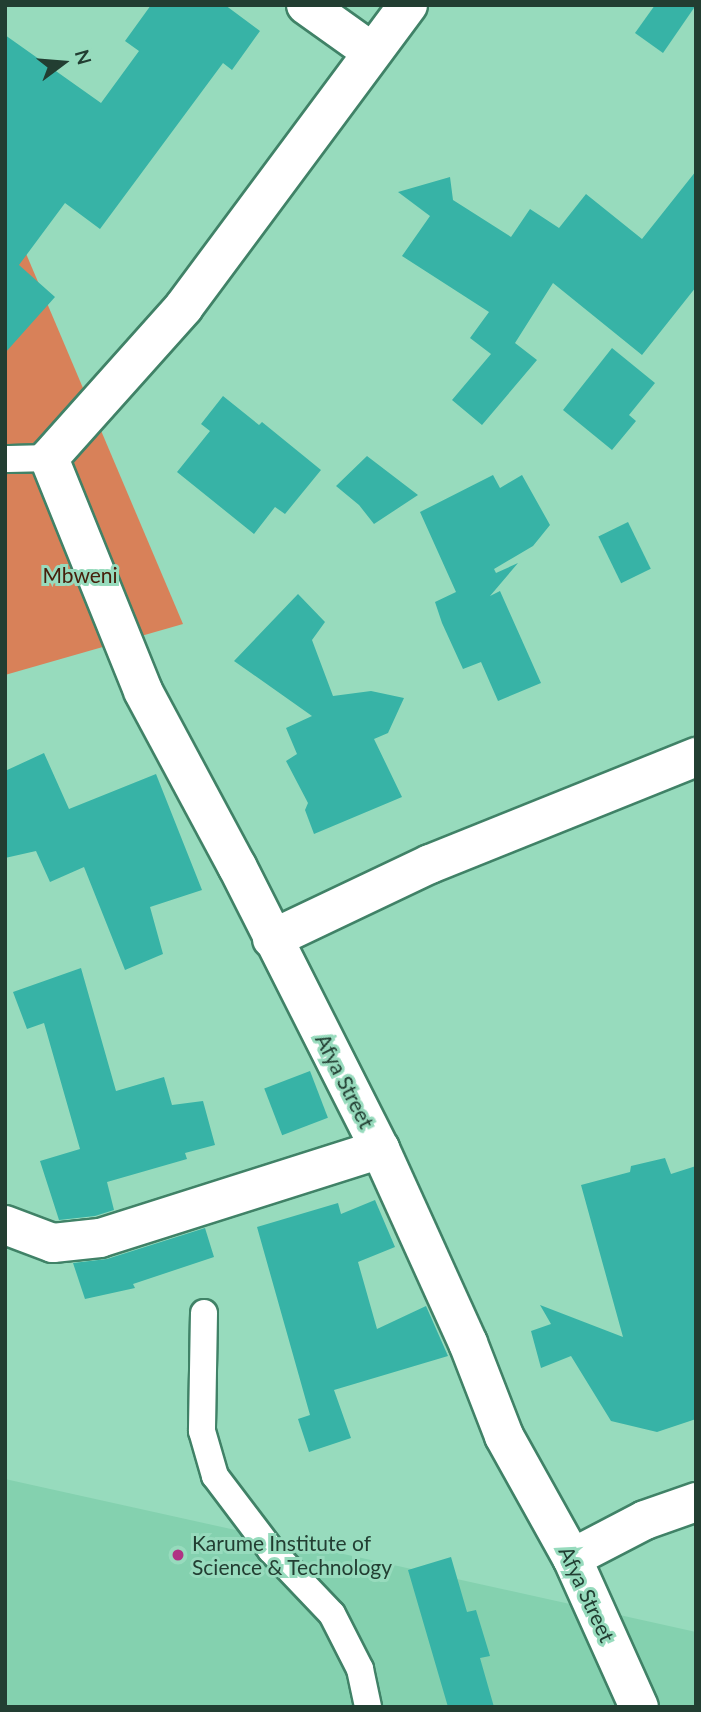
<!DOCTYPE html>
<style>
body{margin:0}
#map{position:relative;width:701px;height:1712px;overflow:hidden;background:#97dbbd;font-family:Lato,sans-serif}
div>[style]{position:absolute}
.built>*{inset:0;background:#84d1af}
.green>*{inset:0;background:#d88159}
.building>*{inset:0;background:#37b3a6;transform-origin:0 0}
.roads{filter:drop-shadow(2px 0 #408267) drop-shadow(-2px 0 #408267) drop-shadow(0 2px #408267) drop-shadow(0 -2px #408267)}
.service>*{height:26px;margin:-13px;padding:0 13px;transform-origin:13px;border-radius:13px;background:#fff}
.minor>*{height:38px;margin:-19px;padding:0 19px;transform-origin:19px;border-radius:19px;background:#fff}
.dots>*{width:19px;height:19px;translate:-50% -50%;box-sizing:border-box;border:4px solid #97dbbd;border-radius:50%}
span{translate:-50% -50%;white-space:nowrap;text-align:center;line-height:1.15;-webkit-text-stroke:6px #97dbbd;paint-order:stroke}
.park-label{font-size:21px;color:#46200c}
.street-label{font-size:21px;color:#223e32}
.poi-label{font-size:21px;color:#223e32}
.left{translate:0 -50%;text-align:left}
.frame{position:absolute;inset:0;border:7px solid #223e32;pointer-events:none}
.north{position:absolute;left:28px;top:28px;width:70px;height:70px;-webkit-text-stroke:5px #97dbbd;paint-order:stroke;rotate:74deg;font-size:19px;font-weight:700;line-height:28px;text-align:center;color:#223e32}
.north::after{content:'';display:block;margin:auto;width:24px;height:32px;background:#223e32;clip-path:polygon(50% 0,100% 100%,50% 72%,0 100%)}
</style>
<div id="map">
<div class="built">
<div style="clip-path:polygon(5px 1479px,696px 1632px,696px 1707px,5px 1707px)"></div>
</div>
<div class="green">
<div style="clip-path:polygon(5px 204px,183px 624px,5px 675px)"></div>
</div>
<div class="building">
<div style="clip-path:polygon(151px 5px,225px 5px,260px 31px,232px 70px,223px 63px,100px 229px,65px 203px,19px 265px,55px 297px,5px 353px,5px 35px,101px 103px,139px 51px,125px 41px)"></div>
<div style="clip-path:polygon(655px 5px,696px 5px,663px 53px,635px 33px)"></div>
<div style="clip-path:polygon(696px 171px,696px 287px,642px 355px,553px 283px,515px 343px,537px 360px,482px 425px,452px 400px,491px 354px,470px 338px,489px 312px,402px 256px,430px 216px,398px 192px,450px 177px,453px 200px,511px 237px,530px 209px,559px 228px,586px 194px,642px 239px)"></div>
<div style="clip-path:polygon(612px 348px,655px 383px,629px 415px,636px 421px,612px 450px,563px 410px)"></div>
<div style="clip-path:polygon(223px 396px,259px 425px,262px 422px,321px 470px,285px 514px,275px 507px,254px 534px,177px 472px,210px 431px,201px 424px)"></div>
<div style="clip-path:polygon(367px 456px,418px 495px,374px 524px,359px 505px,336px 486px)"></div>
<div style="clip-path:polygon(493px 475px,500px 488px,522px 475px,550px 525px,533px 546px,494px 569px,496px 573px,518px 563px,490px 596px,500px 591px,541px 683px,498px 701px,481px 662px,463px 669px,442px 623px,435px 602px,456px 592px,420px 512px)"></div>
<div style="left:628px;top:522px;width:52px;height:33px;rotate:64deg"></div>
<div style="clip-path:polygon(298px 594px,325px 622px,312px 640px,333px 696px,371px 691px,404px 698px,388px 733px,374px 739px,402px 797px,314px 834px,305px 810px,308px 803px,286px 761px,297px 754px,286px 728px,312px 716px,234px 661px)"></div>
<div style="clip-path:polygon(44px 753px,69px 809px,156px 774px,202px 890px,150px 907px,163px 954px,125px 970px,84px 867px,50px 882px,36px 851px,5px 858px,5px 771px)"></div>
<div style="clip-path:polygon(81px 968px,116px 1091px,164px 1077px,172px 1105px,203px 1101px,215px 1145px,185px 1153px,187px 1159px,107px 1182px,114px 1210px,95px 1216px,59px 1220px,40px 1161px,80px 1149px,44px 1023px,27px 1029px,13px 992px)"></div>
<div style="left:310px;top:1071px;width:50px;height:49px;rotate:69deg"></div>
<div style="clip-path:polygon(665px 1158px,671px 1174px,696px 1166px,696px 1419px,657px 1432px,611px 1421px,571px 1356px,541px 1368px,531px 1331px,551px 1324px,540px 1305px,623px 1337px,581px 1185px,630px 1172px,631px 1166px)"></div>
<div style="clip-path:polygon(375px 1200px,395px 1247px,358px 1262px,377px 1329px,426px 1306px,448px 1356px,334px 1390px,351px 1438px,309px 1452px,298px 1419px,310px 1415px,257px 1227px,338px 1203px,341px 1214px)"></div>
<div style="clip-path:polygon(205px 1228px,214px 1257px,133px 1284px,135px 1288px,85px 1299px,73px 1263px,107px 1259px)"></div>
<div style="clip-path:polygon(451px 1557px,467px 1612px,476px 1610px,490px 1656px,480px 1658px,494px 1707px,448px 1707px,408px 1570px)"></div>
</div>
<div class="roads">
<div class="service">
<div style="left:5px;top:459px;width:44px;rotate:-1.3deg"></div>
<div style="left:204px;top:1313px;width:118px;rotate:91deg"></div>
<div style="left:202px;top:1431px;width:47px;rotate:73.9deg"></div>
<div style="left:215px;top:1476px;width:93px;rotate:52.9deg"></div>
<div style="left:271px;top:1550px;width:88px;rotate:46.4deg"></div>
<div style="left:332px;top:1614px;width:62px;rotate:63deg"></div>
<div style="left:360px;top:1669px;width:39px;rotate:78deg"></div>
</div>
<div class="minor">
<div style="left:306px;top:5px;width:81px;rotate:35.5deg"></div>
<div style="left:408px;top:5px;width:376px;rotate:126.6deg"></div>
<div style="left:184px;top:307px;width:203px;rotate:131.8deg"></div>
<div style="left:49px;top:458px;width:251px;rotate:68deg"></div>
<div style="left:143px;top:691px;width:199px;rotate:61.8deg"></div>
<div style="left:237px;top:866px;width:317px;rotate:63.2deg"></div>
<div style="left:380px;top:1149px;width:213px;rotate:65.6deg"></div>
<div style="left:468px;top:1343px;width:100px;rotate:68.8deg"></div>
<div style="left:504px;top:1436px;width:140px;rotate:60.9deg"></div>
<div style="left:572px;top:1558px;width:163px;rotate:65.8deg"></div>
<div style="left:272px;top:939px;width:175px;rotate:-25.4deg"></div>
<div style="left:430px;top:864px;width:287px;rotate:-21.9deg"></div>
<div style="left:5px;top:1225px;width:51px;rotate:20.6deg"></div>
<div style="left:53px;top:1243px;width:47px;rotate:-6.1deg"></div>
<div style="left:100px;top:1238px;width:294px;rotate:-17.6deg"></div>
<div style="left:572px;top:1558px;width:82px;rotate:-27.5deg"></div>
<div style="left:645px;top:1520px;width:54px;rotate:-19.4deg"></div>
</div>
</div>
<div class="dots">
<div style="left:178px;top:1555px;background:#b03384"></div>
</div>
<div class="park-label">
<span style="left:80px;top:575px">Mbweni</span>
</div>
<div class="street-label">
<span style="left:345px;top:1081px;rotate:63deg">Afya Street</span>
<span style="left:587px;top:1594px;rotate:65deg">Afya Street</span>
</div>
<div class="poi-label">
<span class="left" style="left:192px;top:1555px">Karume Institute of<br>Science &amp; Technology</span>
</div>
<div class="frame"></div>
<div class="north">N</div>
</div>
